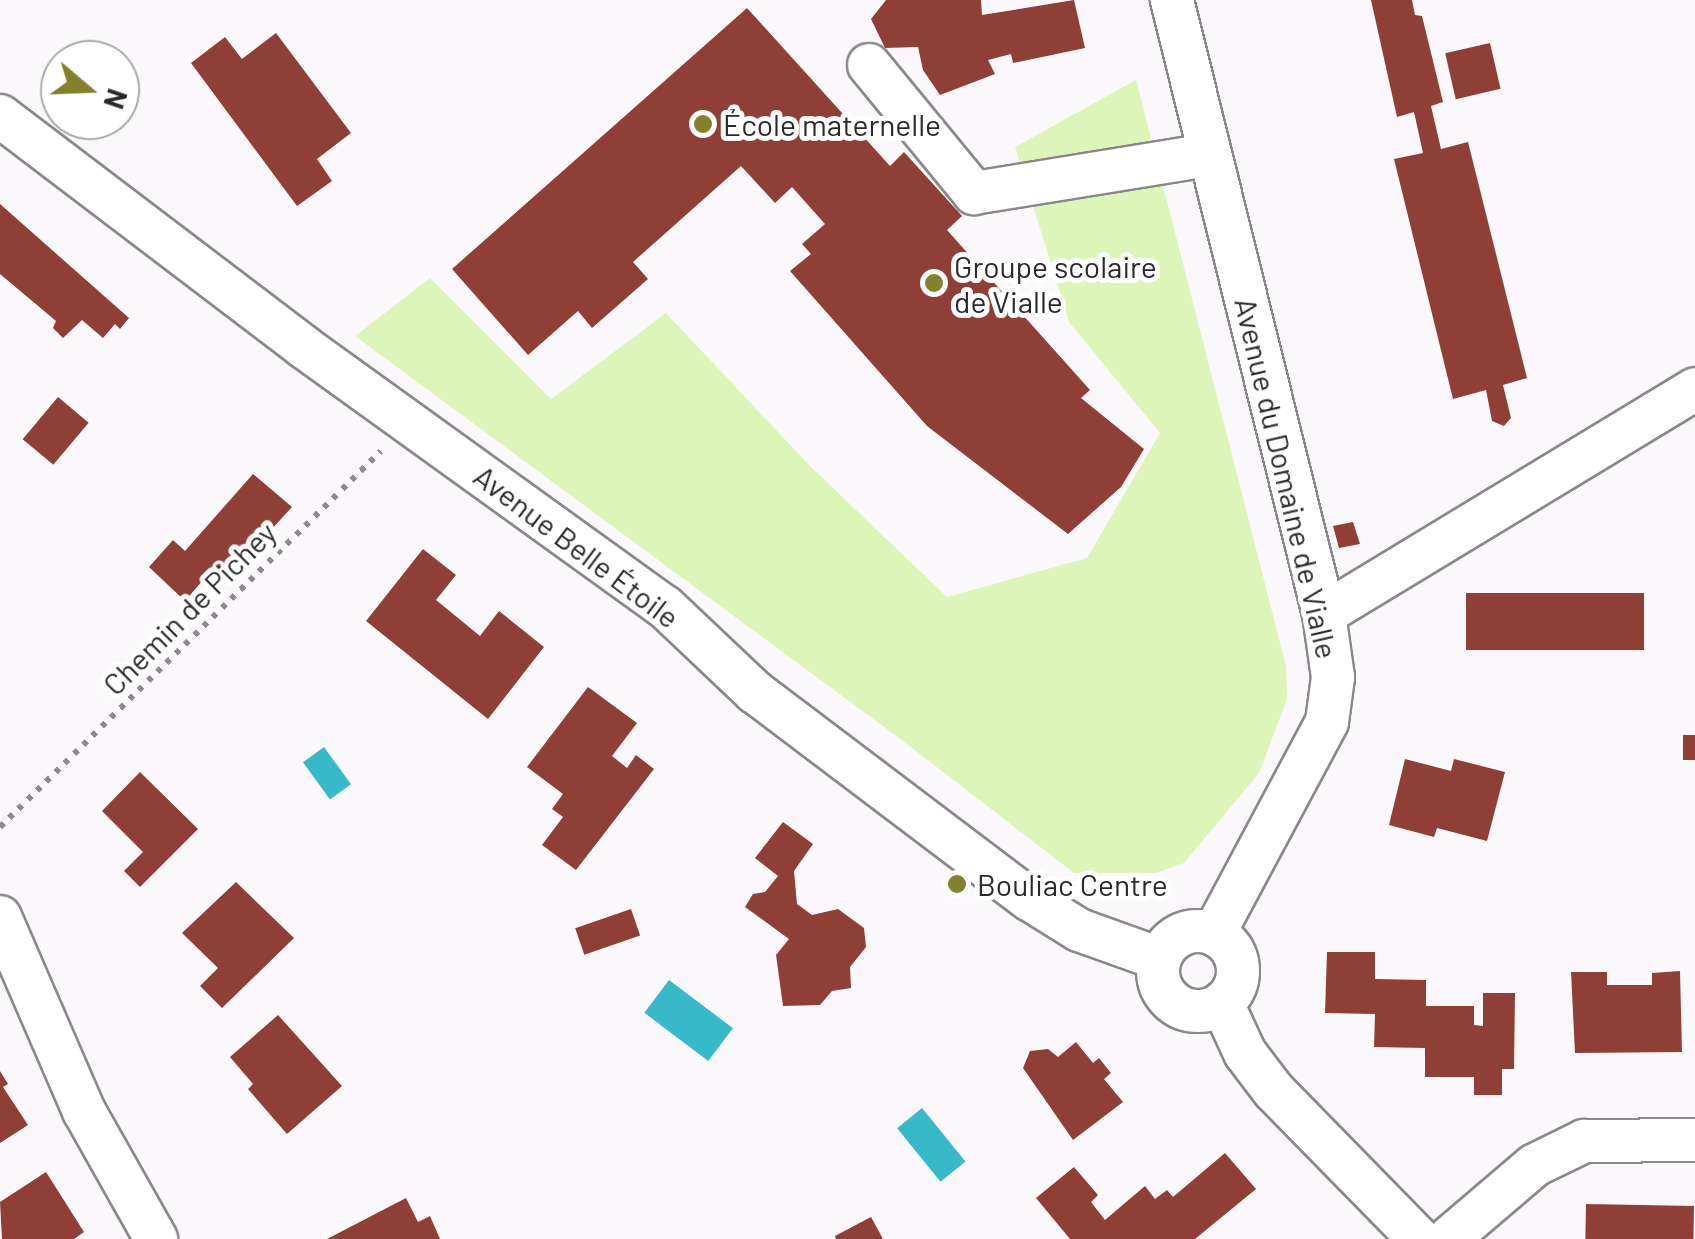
<!DOCTYPE html>
<meta charset="utf-8">
<style>
body{margin:0}
#map{position:relative;width:1695px;height:1239px;overflow:hidden;background:#fbf8fc;font-family:Barlow,sans-serif}
div>[style]{position:absolute}
.green>*{inset:0;background:#ddf5b8}
.water>*{inset:0;background:#38b9ca;transform-origin:0 0}
.building>*{inset:0;background:#8f3f36;transform-origin:0 0}
.path>*{height:6px;margin-top:-3px;transform-origin:0;background:repeating-linear-gradient(90deg,#8c8a8c 0 5px,transparent 0 13px)}
.roads{filter:drop-shadow(2px 0 #8b888b) drop-shadow(-2px 0 #8b888b) drop-shadow(0 2px #8b888b) drop-shadow(0 -2px #8b888b)}
.minor>*{height:42px;margin:-21px;padding:0 21px;transform-origin:21px;border-radius:21px;background:#fff}
.minor>.ring{margin:-21px;padding:0;box-sizing:content-box;background:none;border:42px solid #fff;border-radius:50%}
.dots>*{width:28px;height:28px;translate:-50% -50%;box-sizing:border-box;border:5px solid #fff;border-radius:50%}
span{translate:-50% -50%;white-space:nowrap;text-align:center;line-height:1.15;-webkit-text-stroke:10px #fff;paint-order:stroke}
.poi-label{font-size:30px;color:#2a292a}
.left{translate:0 -50%;text-align:left}
.street-label{font-size:30px;color:#2a292a}
.north{position:absolute;left:40px;top:40px;width:100px;height:100px;box-sizing:border-box;background:#fff;border:2px solid #aaa9aa;border-radius:50%;rotate:109deg;font-size:28px;font-weight:700;line-height:40px;text-align:center;color:#2a292a}
.north::after{content:'';display:block;margin:auto;width:35px;height:45px;background:#83812a;clip-path:polygon(50% 0,100% 100%,50% 72%,0 100%)}
</style>
<div id="map">
<div class="green">
<div style="clip-path:polygon(1136px 80px,1286px 666px,1287px 699px,1259px 773px,1184px 863px,1156px 873px,1074px 873px,903px 741px,355px 336px,430px 278px,551px 399px,666px 313px,810px 466px,947px 597px,1087px 558px,1160px 433px,1069px 322px,1015px 147px)"></div>
</div>
<div class="water">
<div style="left:324px;top:747px;width:46px;height:26px;rotate:54deg"></div>
<div style="left:669px;top:980px;width:80px;height:41px;rotate:37deg"></div>
<div style="left:922px;top:1108px;width:69px;height:32px;rotate:51deg"></div>
</div>
<div class="building">
<div style="clip-path:polygon(886px 0,981px 0,982px 15px,1074px 0,1085px 48px,1013px 63px,1011px 54px,988px 60px,995px 74px,940px 95px,923px 70px,918px 47px,885px 48px,871px 19px)"></div>
<div style="clip-path:polygon(1371px 0,1412px 0,1415px 15px,1422px 16px,1443px 102px,1431px 106px,1441px 149px,1468px 142px,1527px 378px,1503px 385px,1511px 418px,1504px 426px,1492px 421px,1486px 390px,1453px 399px,1394px 159px,1423px 153px,1414px 112px,1397px 117px)"></div>
<div style="clip-path:polygon(747px 8px,890px 166px,904px 152px,962px 216px,947px 230px,1090px 390px,1081px 398px,1144px 449px,1121px 487px,1068px 534px,927px 426px,790px 271px,811px 254px,802px 244px,825px 224px,792px 187px,775px 203px,741px 166px,633px 262px,648px 279px,592px 328px,578px 311px,528px 355px,452px 269px)"></div>
<div style="clip-path:polygon(276px 33px,351px 133px,317px 159px,332px 181px,297px 206px,191px 63px,225px 37px,242px 59px)"></div>
<div style="left:1490px;top:43px;width:47px;height:46px;rotate:77deg"></div>
<div style="clip-path:polygon(0 204px,129px 318px,120px 329px,115px 324px,103px 338px,82px 320px,63px 338px,53px 328px,56px 321px,0 274px)"></div>
<div style="left:58px;top:397px;width:40px;height:55px;rotate:40deg"></div>
<div style="clip-path:polygon(253px 474px,292px 507px,216px 590px,204px 579px,185px 601px,149px 567px,173px 540px,185px 551px)"></div>
<div style="clip-path:polygon(1353px 522px,1360px 544px,1339px 548px,1333px 526px)"></div>
<div style="clip-path:polygon(423px 549px,456px 575px,436px 600px,480px 636px,499px 611px,544px 647px,488px 719px,366px 621px)"></div>
<div style="left:1644px;top:593px;width:57px;height:178px;rotate:90deg"></div>
<div style="clip-path:polygon(588px 687px,637px 723px,612px 756px,627px 768px,636px 755px,654px 769px,576px 870px,542px 845px,563px 817px,552px 809px,563px 794px,527px 767px)"></div>
<div style="left:1683px;top:735px;width:12px;height:25px"></div>
<div style="clip-path:polygon(1405px 759px,1451px 771px,1454px 759px,1505px 772px,1487px 841px,1437px 828px,1434px 837px,1389px 825px)"></div>
<div style="clip-path:polygon(140px 772px,198px 829px,140px 887px,124px 871px,143px 852px,102px 811px)"></div>
<div style="clip-path:polygon(783px 822px,813px 844px,794px 871px,797px 904px,812px 915px,838px 909px,864px 928px,866px 947px,850px 967px,851px 988px,832px 991px,820px 1005px,783px 1006px,776px 955px,789px 939px,745px 907px,753px 894px,765px 892px,778px 876px,755px 858px)"></div>
<div style="clip-path:polygon(236px 882px,294px 938px,222px 1008px,200px 986px,218px 968px,182px 933px)"></div>
<div style="left:631px;top:909px;width:28px;height:59px;rotate:71deg"></div>
<div style="clip-path:polygon(1327px 952px,1375px 952px,1375px 979px,1426px 980px,1426px 1006px,1474px 1006px,1474px 1025px,1483px 1026px,1483px 993px,1515px 993px,1514px 1069px,1502px 1069px,1502px 1095px,1474px 1095px,1474px 1077px,1425px 1077px,1425px 1048px,1374px 1047px,1375px 1014px,1325px 1013px)"></div>
<div style="clip-path:polygon(1680px 971px,1682px 1052px,1575px 1053px,1571px 972px,1607px 972px,1607px 985px,1652px 985px,1652px 973px)"></div>
<div style="clip-path:polygon(278px 1015px,342px 1086px,287px 1134px,248px 1089px,253px 1084px,230px 1057px)"></div>
<div style="clip-path:polygon(1076px 1042px,1093px 1063px,1099px 1058px,1111px 1073px,1104px 1079px,1123px 1102px,1073px 1140px,1023px 1068px,1030px 1051px,1048px 1049px,1058px 1057px)"></div>
<div style="clip-path:polygon(0 1071px,8px 1084px,3px 1087px,28px 1125px,0 1143px)"></div>
<div style="clip-path:polygon(1225px 1153px,1256px 1189px,1195px 1239px,1070px 1239px,1036px 1198px,1074px 1167px,1098px 1195px,1091px 1202px,1105px 1220px,1145px 1186px,1155px 1199px,1167px 1190px,1173px 1197px)"></div>
<div style="clip-path:polygon(46px 1172px,84px 1232px,74px 1239px,2px 1239px,0 1202px)"></div>
<div style="clip-path:polygon(406px 1198px,418px 1222px,430px 1216px,440px 1239px,327px 1239px)"></div>
<div style="left:1586px;top:1204px;width:108px;height:35px;rotate:1deg"></div>
<div style="clip-path:polygon(871px 1217px,883px 1239px,836px 1239px,835px 1236px)"></div>
</div>
<div class="path">
<div style="left:0;top:827px;width:535px;rotate:-44.62deg"></div>
</div>
<div class="roads">
<div class="minor">
<div style="left:1172px;top:0;width:633px;rotate:76.1deg"></div>
<div style="left:1324px;top:614px;width:64px;rotate:81.9deg"></div>
<div style="left:1333px;top:677px;width:45px;rotate:97.6deg"></div>
<div style="left:1327px;top:722px;width:240px;rotate:118.1deg"></div>
<div style="left:869px;top:65px;width:166px;rotate:50.6deg"></div>
<div style="left:974px;top:193px;width:238px;rotate:-9.2deg"></div>
<div style="left:0;top:116px;width:382px;rotate:37.2deg"></div>
<div style="left:304px;top:347px;width:445px;rotate:35.8deg"></div>
<div style="left:665px;top:607px;width:124px;rotate:43.4deg"></div>
<div style="left:755px;top:692px;width:343px;rotate:37.1deg"></div>
<div style="left:1029px;top:899px;width:59px;rotate:31.8deg"></div>
<div style="left:1079px;top:930px;width:86px;rotate:19.7deg"></div>
<div style="left:1324px;top:614px;width:434px;rotate:-31.2deg"></div>
<div style="left:0;top:917px;width:211px;rotate:66.6deg"></div>
<div style="left:84px;top:1111px;width:147px;rotate:60.6deg"></div>
<div class="ring" style="left:1158px;top:931px;width:38px;height:38px"></div>
<div style="left:1222px;top:1003px;width:55px;rotate:65.3deg"></div>
<div style="left:1245px;top:1053px;width:48px;rotate:52.7deg"></div>
<div style="left:1274px;top:1091px;width:207px;rotate:45.6deg"></div>
<div style="left:1448px;top:1239px;width:114px;rotate:-40.4deg"></div>
<div style="left:1535px;top:1165px;width:55px;rotate:-26.1deg"></div>
<div style="left:1584px;top:1141px;width:111px;rotate:-0.5deg"></div>
</div>
</div>
<div class="dots">
<div style="left:703px;top:124px;background:#83812a"></div>
<div style="left:934px;top:283px;background:#83812a"></div>
<div style="left:957px;top:884px;background:#83812a"></div>
</div>
<div class="poi-label">
<span class="left" style="left:723px;top:124px">École maternelle</span>
<span class="left" style="left:954px;top:283px">Groupe scolaire<br>de Vialle</span>
<span class="left" style="left:977px;top:884px">Bouliac Centre</span>
</div>
<div class="street-label">
<span style="left:1287px;top:478px;rotate:77deg">Avenue du Domaine de Vialle</span>
<span style="left:577px;top:546px;rotate:37deg">Avenue Belle Étoile</span>
<span style="left:189px;top:608px;rotate:-45deg">Chemin de Pichey</span>
</div>
<div class="north">N</div>
</div>
